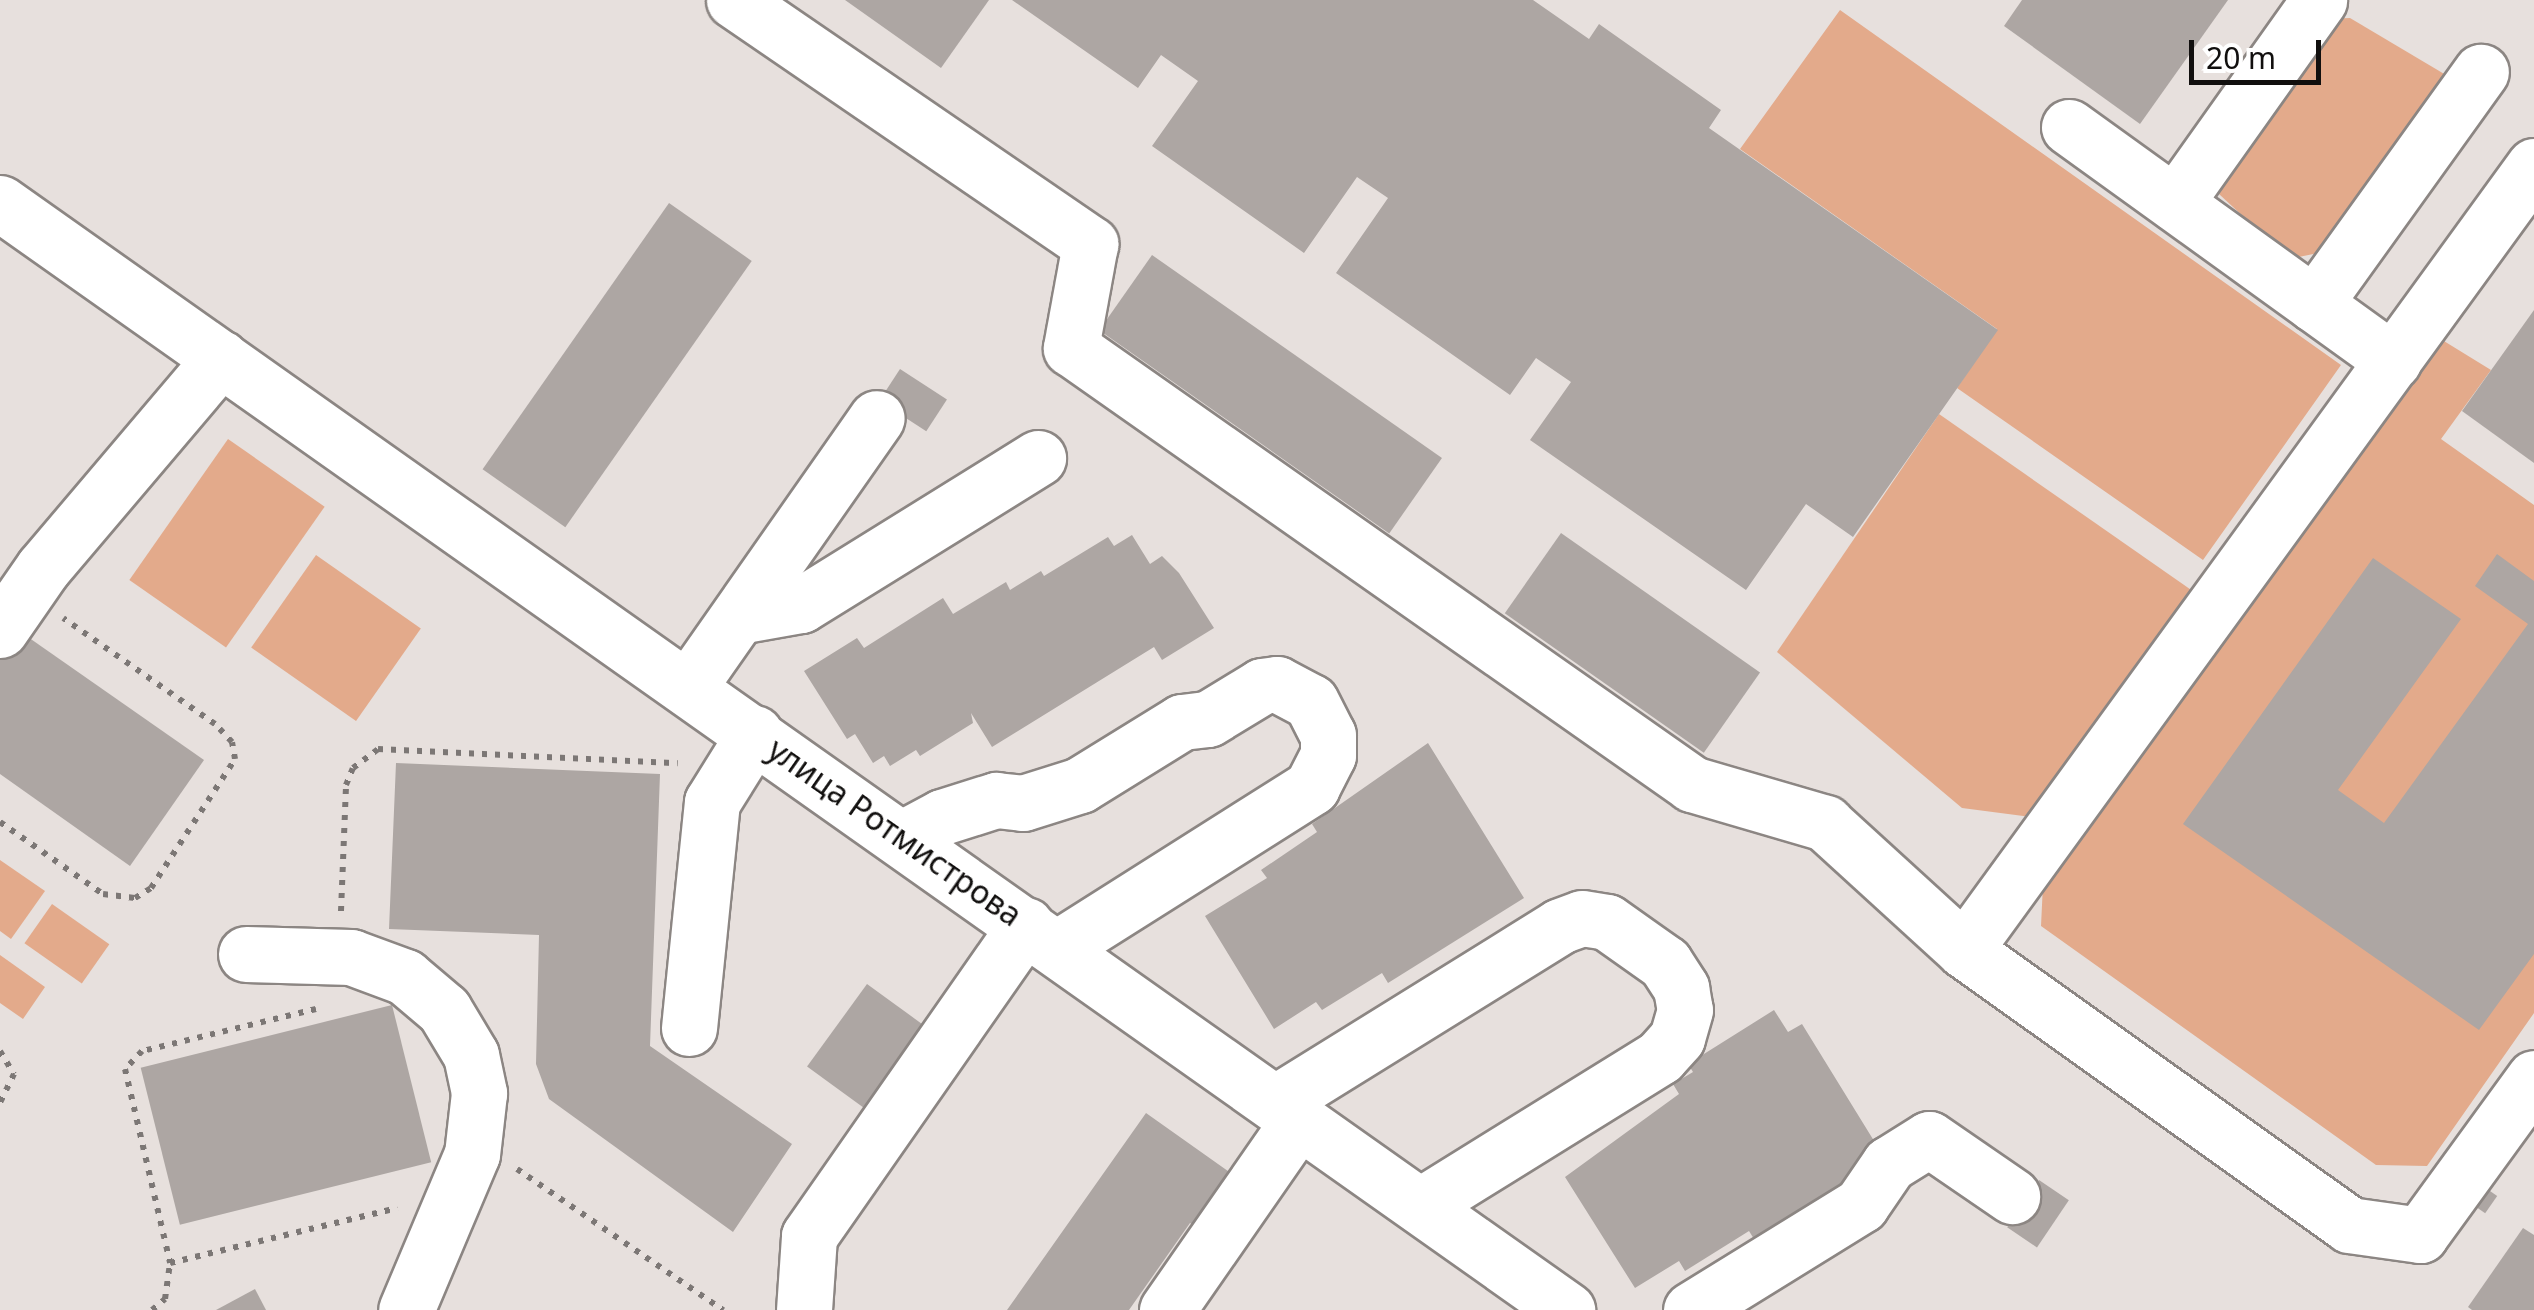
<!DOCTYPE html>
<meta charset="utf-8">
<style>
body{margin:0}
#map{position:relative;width:2534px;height:1310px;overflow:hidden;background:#e7e0dd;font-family:"Noto Sans",sans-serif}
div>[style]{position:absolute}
.green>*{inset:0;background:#e3aa8b;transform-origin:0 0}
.building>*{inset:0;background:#ada6a3;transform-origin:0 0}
.path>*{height:6px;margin-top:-3px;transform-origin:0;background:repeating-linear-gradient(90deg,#7c7775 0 5px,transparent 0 13px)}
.roads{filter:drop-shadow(2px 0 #8c8683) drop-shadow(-2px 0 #8c8683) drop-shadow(0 2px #8c8683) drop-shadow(0 -2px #8c8683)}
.minor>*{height:55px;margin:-27.5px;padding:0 27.5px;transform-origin:27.5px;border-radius:27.5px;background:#fff}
span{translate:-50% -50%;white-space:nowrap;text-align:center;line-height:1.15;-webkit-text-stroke:10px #fff;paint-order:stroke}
.street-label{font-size:32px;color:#110f0e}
.scale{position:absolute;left:2189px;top:40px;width:132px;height:45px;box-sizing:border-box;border:5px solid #110f0e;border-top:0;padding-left:12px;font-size:30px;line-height:35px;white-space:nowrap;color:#110f0e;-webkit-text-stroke:8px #fff;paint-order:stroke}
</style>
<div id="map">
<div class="green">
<div style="clip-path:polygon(1840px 10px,2341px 365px,2203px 560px,1957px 388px,1997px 329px,1740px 149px)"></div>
<div style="clip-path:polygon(2350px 18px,2451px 78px,2323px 252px,2289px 259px,2219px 194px,2219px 160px,2323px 19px)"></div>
<div style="clip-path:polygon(2439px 338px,2491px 370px,2441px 439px,2534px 505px,2534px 1013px,2427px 1166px,2376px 1165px,2041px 926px,2043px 884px)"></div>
<div style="clip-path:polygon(1939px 414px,2197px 594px,2031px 817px,1962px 808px,1777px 652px)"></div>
<div style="left:228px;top:439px;width:118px;height:172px;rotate:35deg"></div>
<div style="left:316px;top:555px;width:128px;height:113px;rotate:35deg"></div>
<div style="clip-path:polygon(0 860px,45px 891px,11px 939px,0 931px)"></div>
<div style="left:52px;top:904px;width:70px;height:48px;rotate:35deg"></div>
<div style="clip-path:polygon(0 955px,45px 987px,23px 1019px,0 1003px)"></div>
</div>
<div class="building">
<div style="clip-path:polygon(845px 0,989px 0,941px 68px)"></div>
<div style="clip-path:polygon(1012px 0,1533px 0,1589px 39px,1599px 24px,1721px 110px,1709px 128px,1998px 330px,1853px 537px,1806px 504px,1746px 590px,1530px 440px,1571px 382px,1536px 358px,1510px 395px,1336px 273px,1388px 198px,1357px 177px,1304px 253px,1152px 146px,1198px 81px,1161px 55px,1138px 88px)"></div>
<div style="clip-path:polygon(2022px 0,2228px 0,2140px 124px,2004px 26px)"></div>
<div style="left:669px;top:203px;width:101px;height:325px;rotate:35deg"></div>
<div style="left:1152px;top:255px;width:354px;height:92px;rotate:35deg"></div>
<div style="clip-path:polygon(2534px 310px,2534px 463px,2462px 411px)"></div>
<div style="left:900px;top:369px;width:56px;height:38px;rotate:33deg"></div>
<div style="left:1561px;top:533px;width:243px;height:98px;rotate:35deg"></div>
<div style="clip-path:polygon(1132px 535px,1150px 564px,1162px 556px,1179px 573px,1214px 628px,1162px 660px,1154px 647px,992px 747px,971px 713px,973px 723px,920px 756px,916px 750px,890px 766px,884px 756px,873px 763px,855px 734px,847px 739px,804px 671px,857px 638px,864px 648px,943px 598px,953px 614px,1006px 582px,1010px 590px,1041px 571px,1044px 576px,1108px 537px,1114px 546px)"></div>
<div style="clip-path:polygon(2497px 554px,2534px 581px,2534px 954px,2479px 1030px,2183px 824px,2373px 558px,2461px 619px,2338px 790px,2384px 823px,2528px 624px,2475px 586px)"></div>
<div style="clip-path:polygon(15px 628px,204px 760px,130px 866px,0 774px,0 650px)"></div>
<div style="clip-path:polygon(1428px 743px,1524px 898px,1388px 983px,1382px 973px,1322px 1010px,1316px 1002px,1274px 1029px,1205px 916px,1267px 878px,1261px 870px,1317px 832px,1312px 824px)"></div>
<div style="clip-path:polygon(396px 763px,660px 774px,650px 1046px,792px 1144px,733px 1232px,549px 1099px,536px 1064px,539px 935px,389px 929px)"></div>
<div style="left:867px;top:984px;width:76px;height:102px;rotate:36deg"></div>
<div style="left:392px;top:1005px;width:162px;height:259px;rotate:76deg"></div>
<div style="clip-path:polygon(1774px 1010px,1788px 1032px,1802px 1024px,1879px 1149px,1853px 1166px,1859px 1174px,1754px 1239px,1749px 1231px,1685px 1271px,1679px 1261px,1635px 1288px,1565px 1177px,1679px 1094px,1673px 1084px,1693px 1072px,1688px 1064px)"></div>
<div style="clip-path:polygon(1146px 1113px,1242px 1181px,1205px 1234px,1190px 1223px,1129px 1310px,1007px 1310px)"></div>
<div style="left:2039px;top:1180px;width:36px;height:57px;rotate:34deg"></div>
<div style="left:2480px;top:1184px;width:21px;height:21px;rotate:35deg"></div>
<div style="clip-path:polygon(2523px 1228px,2534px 1235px,2534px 1310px,2472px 1310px,2468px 1307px)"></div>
<div style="clip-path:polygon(255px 1289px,266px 1310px,216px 1310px)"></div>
</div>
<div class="path">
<div style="left:0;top:822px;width:126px;rotate:35deg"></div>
<div style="left:103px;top:894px;width:32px;rotate:7deg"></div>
<div style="left:135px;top:898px;width:19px;rotate:-32deg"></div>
<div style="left:151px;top:888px;width:154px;rotate:-56.9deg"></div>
<div style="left:235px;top:759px;width:17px;rotate:-100deg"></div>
<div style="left:232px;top:742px;width:25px;rotate:-133deg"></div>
<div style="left:215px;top:724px;width:185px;rotate:-145.1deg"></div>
<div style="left:341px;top:911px;width:126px;rotate:-87.7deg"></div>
<div style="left:346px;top:785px;width:18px;rotate:-68deg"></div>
<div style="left:353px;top:768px;width:31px;rotate:-37deg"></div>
<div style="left:378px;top:749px;width:300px;rotate:2.7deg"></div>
<div style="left:316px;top:1009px;width:179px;rotate:166.4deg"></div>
<div style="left:142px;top:1051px;width:25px;rotate:133deg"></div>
<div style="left:125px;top:1069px;width:199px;rotate:76.9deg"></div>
<div style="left:170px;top:1263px;width:234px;rotate:-13.6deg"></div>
<div style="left:0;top:1051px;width:27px;rotate:59deg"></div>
<div style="left:14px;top:1074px;width:32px;rotate:116deg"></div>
<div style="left:517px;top:1169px;width:250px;rotate:34.4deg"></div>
<div style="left:152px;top:1310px;width:17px;rotate:-40deg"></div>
<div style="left:165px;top:1299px;width:36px;rotate:-82deg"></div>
</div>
<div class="roads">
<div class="minor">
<div style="left:734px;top:0;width:432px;rotate:34.4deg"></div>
<div style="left:1090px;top:244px;width:106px;rotate:100.4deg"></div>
<div style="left:1071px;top:348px;width:759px;rotate:35.07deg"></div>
<div style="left:1692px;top:784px;width:139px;rotate:16.3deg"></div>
<div style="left:1825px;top:823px;width:188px;rotate:42.4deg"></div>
<div style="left:2069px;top:127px;width:400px;rotate:35.8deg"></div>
<div style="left:2534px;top:166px;width:969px;rotate:126.02deg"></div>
<div style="left:1964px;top:950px;width:473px;rotate:35.5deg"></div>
<div style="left:2349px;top:1225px;width:72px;rotate:8deg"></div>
<div style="left:2420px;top:1235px;width:194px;rotate:-54deg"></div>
<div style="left:0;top:203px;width:1919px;rotate:35.24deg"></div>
<div style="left:2175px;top:203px;width:249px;rotate:-54.6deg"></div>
<div style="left:2314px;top:304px;width:286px;rotate:-54.3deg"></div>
<div style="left:739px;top:616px;width:63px;rotate:-10.1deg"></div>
<div style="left:801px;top:605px;width:279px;rotate:-31.8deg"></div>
<div style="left:0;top:630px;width:75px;rotate:-55.3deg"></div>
<div style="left:43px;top:568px;width:275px;rotate:-49.7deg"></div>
<div style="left:689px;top:686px;width:327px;rotate:-55deg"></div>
<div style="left:903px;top:838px;width:44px;rotate:-28.3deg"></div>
<div style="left:942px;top:817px;width:57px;rotate:-17.5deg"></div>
<div style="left:996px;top:800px;width:27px;rotate:6deg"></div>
<div style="left:1023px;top:803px;width:60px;rotate:-17.5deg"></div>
<div style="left:1080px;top:785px;width:120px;rotate:-31.7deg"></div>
<div style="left:1182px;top:722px;width:26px;rotate:-7deg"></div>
<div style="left:1208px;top:719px;width:63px;rotate:-31.4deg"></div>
<div style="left:1262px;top:686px;width:15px;rotate:-8deg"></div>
<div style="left:1277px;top:684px;width:38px;rotate:28deg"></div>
<div style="left:1311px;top:702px;width:37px;rotate:63deg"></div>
<div style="left:1328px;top:735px;width:20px;rotate:90deg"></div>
<div style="left:1328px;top:755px;width:36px;rotate:117deg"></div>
<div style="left:1312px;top:787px;width:302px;rotate:147.7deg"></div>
<div style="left:246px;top:954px;width:105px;rotate:1.6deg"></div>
<div style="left:351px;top:957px;width:58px;rotate:20.3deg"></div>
<div style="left:405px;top:977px;width:51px;rotate:40.2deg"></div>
<div style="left:444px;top:1010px;width:52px;rotate:59deg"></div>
<div style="left:471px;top:1055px;width:39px;rotate:78deg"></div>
<div style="left:479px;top:1093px;width:61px;rotate:96.5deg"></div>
<div style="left:472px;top:1154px;width:169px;rotate:112.9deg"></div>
<div style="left:689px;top:1028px;width:227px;rotate:-84.2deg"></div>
<div style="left:712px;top:802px;width:81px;rotate:-58.1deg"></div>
<div style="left:1275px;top:1103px;width:335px;rotate:-31.8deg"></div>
<div style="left:1560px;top:926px;width:23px;rotate:-20deg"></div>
<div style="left:1582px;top:918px;width:25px;rotate:9deg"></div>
<div style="left:1607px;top:922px;width:71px;rotate:35.3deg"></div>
<div style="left:1665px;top:963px;width:30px;rotate:57deg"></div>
<div style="left:1681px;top:988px;width:22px;rotate:80deg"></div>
<div style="left:1685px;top:1010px;width:29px;rotate:106deg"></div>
<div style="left:1677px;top:1038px;width:25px;rotate:132deg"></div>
<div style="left:1660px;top:1057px;width:282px;rotate:148.2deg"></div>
<div style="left:804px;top:1310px;width:74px;rotate:-86.1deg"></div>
<div style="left:809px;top:1236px;width:379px;rotate:-55.1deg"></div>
<div style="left:1167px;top:1310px;width:231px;rotate:-55.2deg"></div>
<div style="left:1691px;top:1310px;width:200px;rotate:-31.7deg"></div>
<div style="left:1861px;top:1205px;width:50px;rotate:-55.7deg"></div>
<div style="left:1889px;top:1164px;width:47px;rotate:-32deg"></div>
<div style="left:1929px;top:1139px;width:101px;rotate:34.5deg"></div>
</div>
</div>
<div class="street-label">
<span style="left:895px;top:832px;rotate:35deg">улица Ротмистрова</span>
</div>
<div class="scale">20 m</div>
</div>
